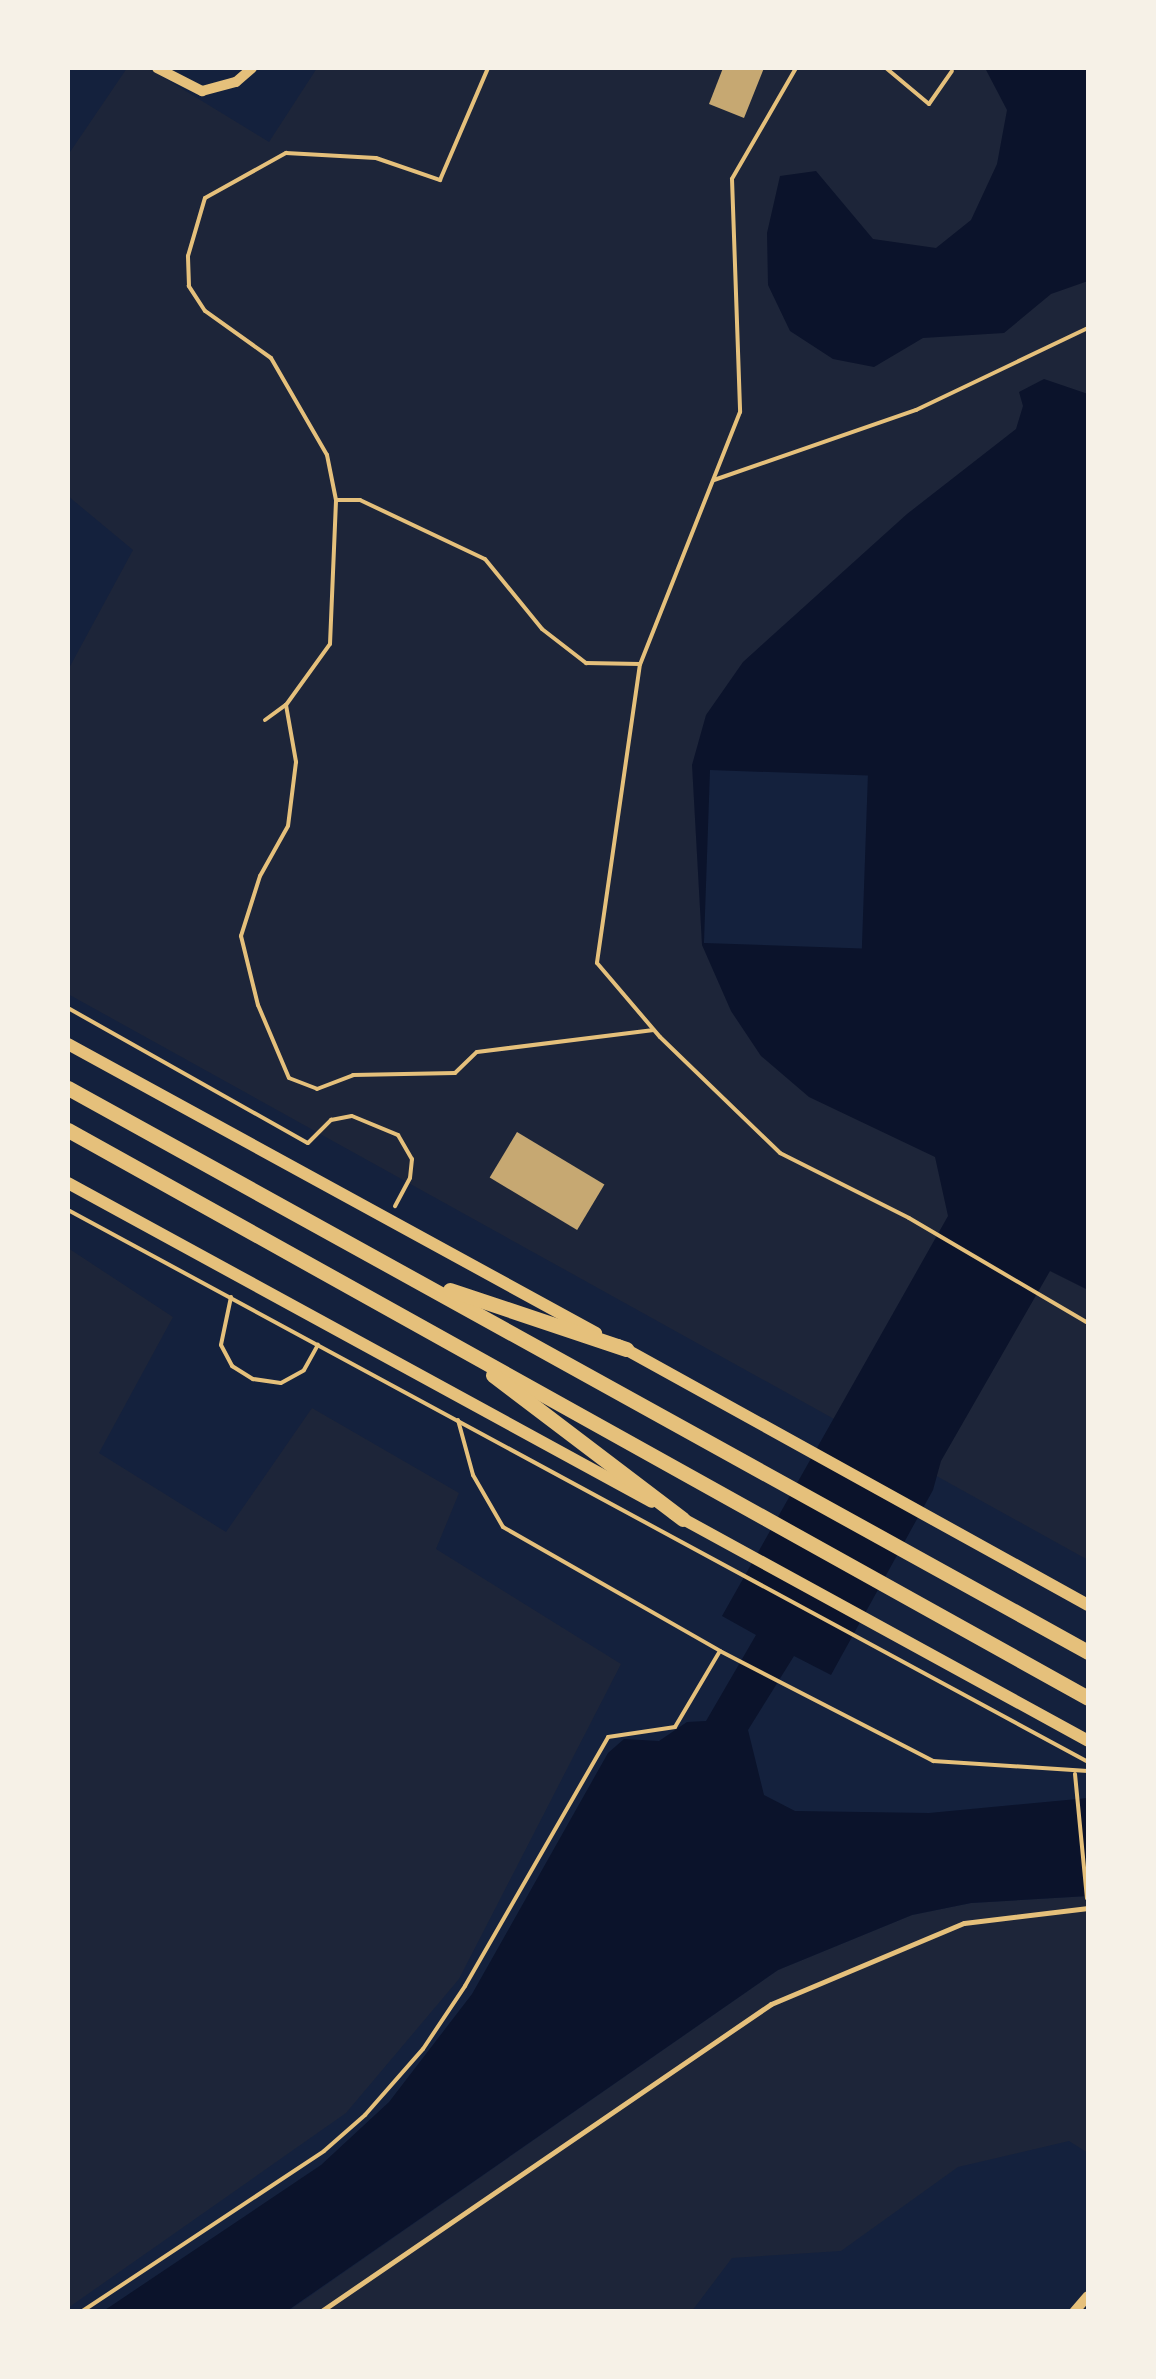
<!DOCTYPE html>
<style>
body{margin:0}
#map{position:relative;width:1156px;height:2379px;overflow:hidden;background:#14213d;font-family:"Alegreya Sans",sans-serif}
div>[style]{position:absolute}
.green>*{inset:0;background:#1d2539}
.water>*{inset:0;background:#0b132b}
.pier>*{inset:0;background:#14213d;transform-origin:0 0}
.building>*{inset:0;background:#c6a872;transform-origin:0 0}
.path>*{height:4px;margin:-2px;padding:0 2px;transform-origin:2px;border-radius:2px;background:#e5c07b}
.service>*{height:5px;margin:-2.5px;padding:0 2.5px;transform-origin:2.5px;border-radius:2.5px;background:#e5c07b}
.minor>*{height:10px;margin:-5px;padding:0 5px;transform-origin:5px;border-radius:5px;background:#e5c07b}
.tertiary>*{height:12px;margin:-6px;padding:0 6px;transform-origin:6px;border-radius:6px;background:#e5c07b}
.trunk>*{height:15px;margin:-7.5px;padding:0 7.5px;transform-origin:7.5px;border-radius:7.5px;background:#e5c07b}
span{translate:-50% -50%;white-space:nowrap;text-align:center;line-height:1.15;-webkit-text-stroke:10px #f6f1e7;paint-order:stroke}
.frame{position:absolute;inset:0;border:70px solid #f6f1e7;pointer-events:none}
</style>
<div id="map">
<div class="green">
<div style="clip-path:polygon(127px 68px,148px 68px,269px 142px,317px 68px,1088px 68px,1088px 1560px,68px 994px,68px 670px,133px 550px,68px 496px,68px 155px)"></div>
<div style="clip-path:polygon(68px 1248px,173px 1317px,99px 1453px,226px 1532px,312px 1408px,459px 1493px,436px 1549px,621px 1664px,459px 1979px,346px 2113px,68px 2308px)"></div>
<div style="clip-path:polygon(1088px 1896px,1088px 2153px,1069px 2141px,958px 2167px,841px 2251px,732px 2258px,692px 2311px,287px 2312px,778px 1970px,912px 1915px,971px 1903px)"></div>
</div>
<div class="water">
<div style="clip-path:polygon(985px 68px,1088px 68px,1088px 281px,1051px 294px,1004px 333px,923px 338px,874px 367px,833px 359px,790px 331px,768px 285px,767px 233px,780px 176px,816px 171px,873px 239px,936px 248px,971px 220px,997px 164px,1007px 110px)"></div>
<div style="clip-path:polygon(1044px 379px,1088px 394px,1088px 1290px,1050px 1271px,941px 1461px,933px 1490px,831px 1675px,794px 1656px,748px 1730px,764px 1795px,795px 1811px,929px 1813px,1088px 1798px,1088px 1896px,971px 1903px,912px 1915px,778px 1970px,287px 2311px,102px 2312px,321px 2165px,389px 2102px,472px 1994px,608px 1753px,624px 1739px,659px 1741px,687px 1722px,706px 1721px,756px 1635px,722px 1616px,948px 1216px,935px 1157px,809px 1097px,761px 1056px,731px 1011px,702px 945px,692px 765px,706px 715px,743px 662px,907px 514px,1016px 429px,1023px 406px,1019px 392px)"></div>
</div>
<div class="pier">
<div style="left:710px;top:770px;width:158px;height:173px;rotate:2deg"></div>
</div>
<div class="building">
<div style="clip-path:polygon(723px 68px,764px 68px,744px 118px,709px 104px)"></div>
<div style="left:517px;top:1132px;width:102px;height:53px;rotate:31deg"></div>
</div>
<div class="path">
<div style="left:796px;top:68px;width:128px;rotate:120deg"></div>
<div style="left:732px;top:179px;width:233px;rotate:88deg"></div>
<div style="left:740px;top:412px;width:271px;rotate:111.6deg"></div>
<div style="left:640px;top:664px;width:302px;rotate:98.2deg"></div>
<div style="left:597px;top:963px;width:97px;rotate:49.6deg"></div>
<div style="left:660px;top:1037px;width:167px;rotate:44deg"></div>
<div style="left:780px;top:1153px;width:144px;rotate:26.7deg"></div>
<div style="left:909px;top:1218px;width:208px;rotate:30.4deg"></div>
<div style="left:886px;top:68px;width:56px;rotate:39.9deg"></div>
<div style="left:929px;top:104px;width:40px;rotate:-55.1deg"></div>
<div style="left:714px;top:480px;width:214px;rotate:-19.1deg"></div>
<div style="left:916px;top:410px;width:191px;rotate:-25.5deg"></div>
<div style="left:336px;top:500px;width:46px;rotate:-101.3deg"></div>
<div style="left:327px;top:455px;width:112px;rotate:-120deg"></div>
<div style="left:271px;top:358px;width:81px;rotate:-144.5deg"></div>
<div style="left:205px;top:311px;width:30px;rotate:-123deg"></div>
<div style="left:189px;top:286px;width:30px;rotate:-92deg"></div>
<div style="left:188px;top:256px;width:60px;rotate:-73.7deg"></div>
<div style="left:205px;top:198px;width:93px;rotate:-29.1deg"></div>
<div style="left:286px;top:153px;width:90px;rotate:3.2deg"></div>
<div style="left:376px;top:158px;width:68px;rotate:19deg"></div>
<div style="left:440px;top:180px;width:122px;rotate:-66.8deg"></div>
<div style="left:286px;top:705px;width:58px;rotate:80deg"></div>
<div style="left:296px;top:762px;width:64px;rotate:97.1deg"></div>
<div style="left:288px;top:826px;width:57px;rotate:119.2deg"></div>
<div style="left:260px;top:876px;width:63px;rotate:107.6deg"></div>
<div style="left:241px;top:936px;width:71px;rotate:76.2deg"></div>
<div style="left:258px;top:1005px;width:79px;rotate:67deg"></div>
<div style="left:289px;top:1078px;width:30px;rotate:21deg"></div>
<div style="left:317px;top:1089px;width:39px;rotate:-21deg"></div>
<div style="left:353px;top:1075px;width:102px;rotate:-1.1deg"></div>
<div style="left:455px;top:1073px;width:30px;rotate:-44deg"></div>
<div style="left:477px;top:1052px;width:178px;rotate:-7.1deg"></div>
<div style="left:265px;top:720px;width:26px;rotate:-36deg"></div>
<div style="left:286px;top:705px;width:75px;rotate:-54.2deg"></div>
<div style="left:330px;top:644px;width:144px;rotate:-87.6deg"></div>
<div style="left:336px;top:500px;width:24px"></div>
<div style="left:360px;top:500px;width:138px;rotate:25.3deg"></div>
<div style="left:485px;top:559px;width:90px;rotate:50.8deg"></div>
<div style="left:542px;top:629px;width:56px;rotate:37.7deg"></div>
<div style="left:586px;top:663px;width:54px;rotate:1.1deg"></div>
<div style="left:68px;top:1008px;width:275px;rotate:29.4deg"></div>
<div style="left:308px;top:1143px;width:33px;rotate:-45deg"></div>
<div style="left:331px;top:1120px;width:21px;rotate:-11deg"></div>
<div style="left:352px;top:1116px;width:50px;rotate:22.4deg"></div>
<div style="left:398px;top:1135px;width:28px;rotate:60deg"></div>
<div style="left:412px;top:1159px;width:19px;rotate:96deg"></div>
<div style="left:410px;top:1178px;width:32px;rotate:118deg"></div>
<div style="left:68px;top:1210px;width:1160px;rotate:28.42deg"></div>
<div style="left:231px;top:1297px;width:49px;rotate:101.8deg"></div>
<div style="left:221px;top:1345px;width:24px;rotate:62deg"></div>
<div style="left:232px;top:1366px;width:25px;rotate:32deg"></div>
<div style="left:253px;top:1379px;width:28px;rotate:8deg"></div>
<div style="left:281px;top:1383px;width:26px;rotate:-29deg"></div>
<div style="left:304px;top:1370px;width:29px;rotate:-61deg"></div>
<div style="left:458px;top:1420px;width:57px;rotate:74.7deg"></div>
<div style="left:473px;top:1475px;width:60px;rotate:60deg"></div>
<div style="left:503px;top:1527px;width:250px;rotate:29.7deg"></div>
<div style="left:720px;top:1651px;width:240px;rotate:27.3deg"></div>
<div style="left:933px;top:1761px;width:155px;rotate:3.7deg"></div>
<div style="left:1075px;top:1774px;width:125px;rotate:84.5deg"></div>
<div style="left:81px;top:2312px;width:291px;rotate:-33.5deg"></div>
<div style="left:324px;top:2151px;width:55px;rotate:-41.3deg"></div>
<div style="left:365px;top:2115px;width:88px;rotate:-48.7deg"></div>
<div style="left:423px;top:2049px;width:76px;rotate:-56.3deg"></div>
<div style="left:465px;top:1986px;width:287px;rotate:-60.1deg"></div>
<div style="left:608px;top:1737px;width:68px;rotate:-8.5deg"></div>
<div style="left:675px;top:1727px;width:88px;rotate:-59.4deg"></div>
</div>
<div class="service">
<div style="left:320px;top:2312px;width:546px;rotate:-34.33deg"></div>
<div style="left:771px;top:2004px;width:209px;rotate:-22.8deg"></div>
<div style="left:964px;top:1923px;width:125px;rotate:-6.9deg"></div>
</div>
<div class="minor">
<div style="left:157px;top:68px;width:51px;rotate:27.1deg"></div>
<div style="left:202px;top:91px;width:35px;rotate:-15deg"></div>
<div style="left:236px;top:82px;width:21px;rotate:-41deg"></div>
<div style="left:1074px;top:2312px;width:21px;rotate:-49deg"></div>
</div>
<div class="tertiary">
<div style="left:68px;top:1044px;width:602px;rotate:28.69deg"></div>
<div style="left:68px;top:1183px;width:665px;rotate:28.64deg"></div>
<div style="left:618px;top:1345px;width:537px;rotate:28.95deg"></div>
<div style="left:674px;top:1514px;width:472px;rotate:28.7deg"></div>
</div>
<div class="trunk">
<div style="left:68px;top:1088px;width:1166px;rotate:28.94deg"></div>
<div style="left:68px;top:1130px;width:1167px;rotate:29.11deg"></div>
<div style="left:450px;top:1290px;width:186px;rotate:18.5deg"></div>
<div style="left:493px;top:1375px;width:238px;rotate:37.2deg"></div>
</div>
<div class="frame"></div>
</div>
